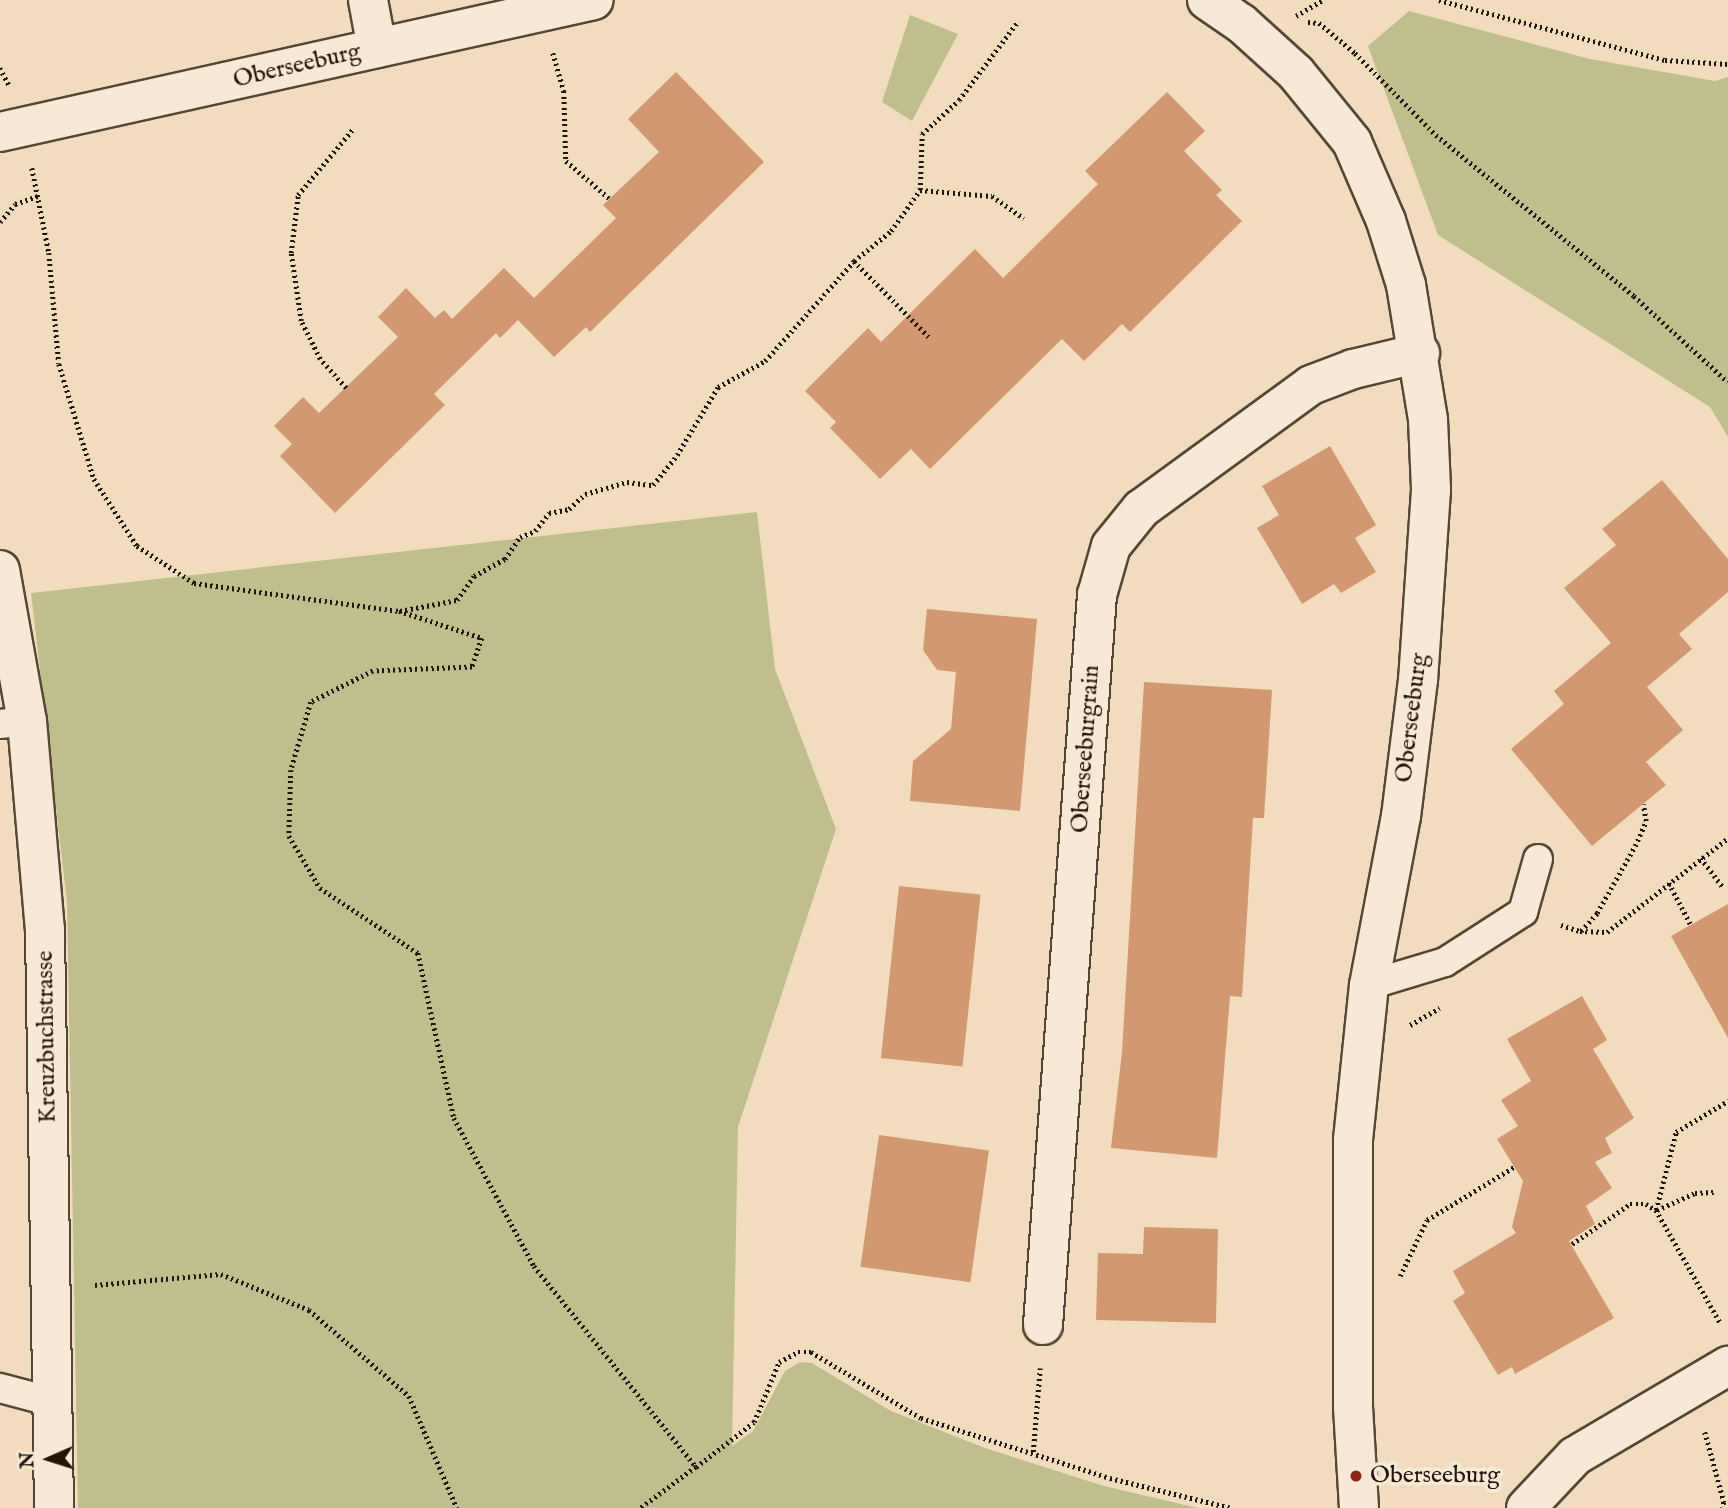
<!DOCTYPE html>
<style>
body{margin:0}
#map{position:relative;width:1728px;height:1508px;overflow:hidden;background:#f1ddbe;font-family:"IM FELL English",serif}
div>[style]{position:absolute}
.green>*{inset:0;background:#bfbf8e}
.building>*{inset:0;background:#d29871;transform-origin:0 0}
.path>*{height:4.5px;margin-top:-2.25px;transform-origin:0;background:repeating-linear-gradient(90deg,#231407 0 2px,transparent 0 5.5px)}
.roads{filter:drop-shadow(2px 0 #564635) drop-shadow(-2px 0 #564635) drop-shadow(0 2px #564635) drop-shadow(0 -2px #564635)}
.lane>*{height:28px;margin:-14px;padding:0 14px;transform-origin:14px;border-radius:14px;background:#f6e9d5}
.street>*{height:38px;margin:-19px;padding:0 19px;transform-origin:19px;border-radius:19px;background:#f6e9d5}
.secondary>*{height:38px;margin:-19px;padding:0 19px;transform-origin:19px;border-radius:19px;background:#f6e9d5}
.dots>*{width:19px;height:19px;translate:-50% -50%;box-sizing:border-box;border:4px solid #f6e9d5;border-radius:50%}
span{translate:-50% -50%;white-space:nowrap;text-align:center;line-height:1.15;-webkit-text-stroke:7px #f6e9d5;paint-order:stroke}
.street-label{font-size:24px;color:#231407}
.poi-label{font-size:24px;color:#231407}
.left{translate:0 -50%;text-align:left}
.north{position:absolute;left:14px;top:1424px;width:70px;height:70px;-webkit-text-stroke:5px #f6e9d5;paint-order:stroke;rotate:267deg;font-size:19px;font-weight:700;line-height:28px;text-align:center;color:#231407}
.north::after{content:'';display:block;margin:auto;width:24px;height:32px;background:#231407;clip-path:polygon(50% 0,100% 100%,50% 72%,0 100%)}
</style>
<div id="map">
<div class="green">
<div style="clip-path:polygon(1409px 11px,1590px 59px,1715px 81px,1728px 77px,1728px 437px,1710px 407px,1438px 235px,1368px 46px)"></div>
<div style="clip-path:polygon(910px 15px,958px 34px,912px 121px,882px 102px)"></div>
<div style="clip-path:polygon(757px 512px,775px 669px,836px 829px,738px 1127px,732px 1446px,753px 1431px,785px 1371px,800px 1362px,812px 1363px,891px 1411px,985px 1448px,1104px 1486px,1198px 1508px,78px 1508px,67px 902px,31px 593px)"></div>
</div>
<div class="building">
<div style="clip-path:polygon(676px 72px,764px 162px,590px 332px,586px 327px,554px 357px,518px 320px,500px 338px,496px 333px,434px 394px,445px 405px,335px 513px,280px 456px,292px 444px,274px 426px,303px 397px,319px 413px,398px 337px,378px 317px,406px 288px,435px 318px,444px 310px,452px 319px,504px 268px,534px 298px,616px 218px,603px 205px,659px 152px,628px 119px)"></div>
<div style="clip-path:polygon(1167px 92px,1205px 131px,1184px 151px,1222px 190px,1216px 195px,1242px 221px,1130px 332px,1122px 324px,1084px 361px,1062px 339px,930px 469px,911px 449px,880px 479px,830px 428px,836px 422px,805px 391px,868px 328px,881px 342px,975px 249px,1003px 278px,1098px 184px,1085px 171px)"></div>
<div style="clip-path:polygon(1330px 446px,1376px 525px,1355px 538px,1376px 572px,1341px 593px,1334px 584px,1302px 604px,1257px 528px,1279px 515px,1262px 486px)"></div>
<div style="clip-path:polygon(1662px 480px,1728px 559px,1728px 592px,1679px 634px,1692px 649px,1647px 687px,1683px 730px,1646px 762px,1666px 785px,1592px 846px,1511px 749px,1564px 704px,1554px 691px,1611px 643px,1564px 588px,1616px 545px,1602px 529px)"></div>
<div style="clip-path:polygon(927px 609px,1037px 619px,1020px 811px,910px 801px,913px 761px,951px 729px,956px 672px,937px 670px,923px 650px)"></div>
<div style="clip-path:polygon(1144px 682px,1272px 690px,1264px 818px,1253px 818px,1242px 997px,1230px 996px,1217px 1158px,1111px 1148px,1122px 1052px)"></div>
<div style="left:899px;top:886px;width:82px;height:173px;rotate:6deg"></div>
<div style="clip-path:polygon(1728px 904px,1728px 1038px,1671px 936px)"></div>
<div style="clip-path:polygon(1582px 996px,1607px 1040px,1593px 1049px,1634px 1118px,1605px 1138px,1612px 1153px,1595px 1162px,1612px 1188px,1586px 1206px,1595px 1224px,1569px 1241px,1614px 1318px,1515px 1374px,1512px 1367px,1498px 1375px,1453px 1301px,1465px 1293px,1453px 1271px,1516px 1233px,1512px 1227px,1523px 1181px,1497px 1139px,1518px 1126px,1501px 1100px,1531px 1081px,1507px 1039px)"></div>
<div style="left:879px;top:1135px;width:111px;height:133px;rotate:8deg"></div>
<div style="clip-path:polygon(1144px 1227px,1218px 1229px,1216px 1323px,1096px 1320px,1098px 1253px,1143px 1254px)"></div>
</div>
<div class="path">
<div style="left:1439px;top:0;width:234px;rotate:14.9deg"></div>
<div style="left:1665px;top:60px;width:63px;rotate:3.6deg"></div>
<div style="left:1296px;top:16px;width:31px;rotate:-31deg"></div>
<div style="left:1308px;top:22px;width:11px;rotate:5deg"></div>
<div style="left:1319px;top:23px;width:47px;rotate:39.8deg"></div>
<div style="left:1355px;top:53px;width:115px;rotate:45.4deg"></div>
<div style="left:1436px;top:135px;width:255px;rotate:39.1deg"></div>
<div style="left:1634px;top:296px;width:127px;rotate:42.5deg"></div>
<div style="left:553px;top:53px;width:40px;rotate:74deg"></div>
<div style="left:564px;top:91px;width:70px;rotate:88.4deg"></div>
<div style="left:566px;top:161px;width:58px;rotate:40.8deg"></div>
<div style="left:0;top:68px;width:19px;rotate:62deg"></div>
<div style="left:32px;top:168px;width:87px;rotate:78.7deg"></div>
<div style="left:49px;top:253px;width:111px;rotate:84.9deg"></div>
<div style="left:59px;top:364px;width:120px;rotate:73.1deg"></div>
<div style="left:94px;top:479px;width:80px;rotate:57.3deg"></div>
<div style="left:137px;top:546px;width:68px;rotate:33deg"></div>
<div style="left:194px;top:583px;width:207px;rotate:7.8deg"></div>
<div style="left:399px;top:611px;width:87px;rotate:18deg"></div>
<div style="left:482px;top:638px;width:31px;rotate:109deg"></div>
<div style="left:472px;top:667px;width:99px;rotate:177.7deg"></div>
<div style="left:373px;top:671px;width:69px;rotate:153.4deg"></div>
<div style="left:311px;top:702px;width:71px;rotate:106.4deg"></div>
<div style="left:291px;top:770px;width:66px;rotate:91.7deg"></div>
<div style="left:289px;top:836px;width:61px;rotate:59.2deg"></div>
<div style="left:320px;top:888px;width:118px;rotate:33.6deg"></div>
<div style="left:418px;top:953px;width:169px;rotate:77.7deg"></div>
<div style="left:454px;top:1118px;width:168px;rotate:61.6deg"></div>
<div style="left:534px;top:1266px;width:258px;rotate:51.1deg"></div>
<div style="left:696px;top:1467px;width:69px;rotate:143.3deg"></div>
<div style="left:920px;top:190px;width:72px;rotate:4.8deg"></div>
<div style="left:992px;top:196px;width:39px;rotate:35deg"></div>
<div style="left:0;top:222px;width:23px;rotate:-50deg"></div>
<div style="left:15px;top:204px;width:24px;rotate:-19deg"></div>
<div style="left:854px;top:261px;width:108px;rotate:45.4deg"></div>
<div style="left:346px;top:388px;width:39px;rotate:-132deg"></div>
<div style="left:320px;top:359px;width:42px;rotate:-116.6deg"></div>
<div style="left:301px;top:321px;width:69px;rotate:-98.4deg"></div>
<div style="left:291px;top:253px;width:58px;rotate:-83.1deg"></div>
<div style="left:298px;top:195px;width:86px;rotate:-50.2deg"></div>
<div style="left:400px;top:611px;width:58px;rotate:-10.9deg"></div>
<div style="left:457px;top:600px;width:29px;rotate:-55deg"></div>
<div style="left:474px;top:576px;width:35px;rotate:-29deg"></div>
<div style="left:505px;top:559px;width:27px;rotate:-56deg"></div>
<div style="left:520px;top:537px;width:16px;rotate:-22deg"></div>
<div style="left:535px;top:531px;width:23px;rotate:-52deg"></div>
<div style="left:549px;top:513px;width:20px;rotate:-11deg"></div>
<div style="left:569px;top:509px;width:22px;rotate:-43deg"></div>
<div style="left:585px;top:494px;width:44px;rotate:-15.9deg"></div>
<div style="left:627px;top:482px;width:26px;rotate:7deg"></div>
<div style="left:653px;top:485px;width:38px;rotate:-51deg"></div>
<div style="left:677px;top:455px;width:79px;rotate:-58.9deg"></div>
<div style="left:718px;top:387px;width:54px;rotate:-29deg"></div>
<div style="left:765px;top:361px;width:134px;rotate:-48.3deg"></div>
<div style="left:854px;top:261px;width:48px;rotate:-39deg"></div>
<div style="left:891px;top:231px;width:50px;rotate:-54.7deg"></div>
<div style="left:920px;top:190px;width:56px;rotate:-88deg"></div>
<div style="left:922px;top:134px;width:50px;rotate:-42.6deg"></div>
<div style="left:959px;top:100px;width:99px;rotate:-53.2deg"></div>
<div style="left:1701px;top:858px;width:38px;rotate:53deg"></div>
<div style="left:1669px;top:883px;width:47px;rotate:62.4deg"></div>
<div style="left:1561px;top:925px;width:20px;rotate:18deg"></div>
<div style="left:1580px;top:931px;width:27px;rotate:2deg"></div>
<div style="left:1607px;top:932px;width:153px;rotate:-37.8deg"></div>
<div style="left:1581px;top:931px;width:24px;rotate:-48deg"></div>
<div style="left:1597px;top:913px;width:77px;rotate:-60.4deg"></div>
<div style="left:1635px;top:846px;width:27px;rotate:-66deg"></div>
<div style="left:1646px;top:821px;width:17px;rotate:-100deg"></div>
<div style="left:1410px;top:1025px;width:34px;rotate:-30deg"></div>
<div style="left:1656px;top:1210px;width:81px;rotate:-75.6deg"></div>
<div style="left:1676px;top:1132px;width:61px;rotate:-30.8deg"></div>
<div style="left:1657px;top:1210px;width:42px;rotate:-24.1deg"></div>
<div style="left:1695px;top:1193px;width:22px;rotate:-3deg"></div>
<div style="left:1572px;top:1244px;width:70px;rotate:-34.6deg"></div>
<div style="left:1630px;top:1204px;width:16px"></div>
<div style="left:1646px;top:1204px;width:12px;rotate:31deg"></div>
<div style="left:1656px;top:1210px;width:129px;rotate:60.3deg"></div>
<div style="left:1400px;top:1276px;width:62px;rotate:-64.3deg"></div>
<div style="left:1427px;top:1220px;width:102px;rotate:-31.3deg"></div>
<div style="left:95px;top:1285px;width:126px;rotate:-5deg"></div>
<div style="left:221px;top:1274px;width:95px;rotate:22.2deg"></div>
<div style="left:309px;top:1310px;width:132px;rotate:40.7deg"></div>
<div style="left:409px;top:1396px;width:122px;rotate:66.8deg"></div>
<div style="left:1705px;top:1432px;width:73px;rotate:74.8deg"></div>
<div style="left:1724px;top:1502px;width:6px;rotate:108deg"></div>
<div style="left:1033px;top:1452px;width:84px;rotate:-85.2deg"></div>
<div style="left:696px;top:1467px;width:73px;rotate:-37.8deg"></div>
<div style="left:754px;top:1422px;width:65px;rotate:-67.4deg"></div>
<div style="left:779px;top:1362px;width:21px;rotate:-28deg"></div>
<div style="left:798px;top:1352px;width:13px"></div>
<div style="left:811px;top:1352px;width:128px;rotate:31deg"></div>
<div style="left:921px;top:1418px;width:198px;rotate:17.6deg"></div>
<div style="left:1110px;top:1478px;width:125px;rotate:13.9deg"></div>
</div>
<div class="roads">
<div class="lane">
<div style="left:0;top:724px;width:27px;rotate:-6deg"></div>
<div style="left:1369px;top:985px;width:79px;rotate:-16.8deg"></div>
<div style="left:1445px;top:962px;width:93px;rotate:-32.7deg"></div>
<div style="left:1523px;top:912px;width:55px;rotate:-74.2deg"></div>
<div style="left:0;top:1388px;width:55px;rotate:14.8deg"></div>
</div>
<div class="street">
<div style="left:368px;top:0;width:49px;rotate:79.4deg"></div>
<div style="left:1207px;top:0;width:42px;rotate:34.4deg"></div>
<div style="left:1242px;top:24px;width:73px;rotate:42.2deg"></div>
<div style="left:1296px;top:73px;width:89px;rotate:50.9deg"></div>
<div style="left:1352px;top:142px;width:86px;rotate:66.7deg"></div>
<div style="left:1386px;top:221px;width:67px;rotate:72.6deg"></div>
<div style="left:1406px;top:285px;width:137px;rotate:80.7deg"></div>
<div style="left:1428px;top:420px;width:70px;rotate:87.5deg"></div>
<div style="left:1431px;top:490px;width:190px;rotate:93.9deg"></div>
<div style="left:1418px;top:680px;width:137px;rotate:97.1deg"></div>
<div style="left:1401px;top:816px;width:172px;rotate:100.7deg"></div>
<div style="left:1369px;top:985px;width:156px;rotate:95.9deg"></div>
<div style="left:1353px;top:1140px;width:267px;rotate:90deg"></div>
<div style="left:1353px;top:1407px;width:101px;rotate:86.6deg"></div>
<div style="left:0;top:132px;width:608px;rotate:-12.53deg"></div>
<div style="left:1043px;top:1325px;width:732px;rotate:-85.77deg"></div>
<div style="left:1097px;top:595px;width:51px;rotate:-74.1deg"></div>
<div style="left:1111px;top:546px;width:48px;rotate:-51deg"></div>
<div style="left:1141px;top:509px;width:210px;rotate:-36.1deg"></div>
<div style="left:1311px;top:385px;width:45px;rotate:-20.9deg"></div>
<div style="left:1353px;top:369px;width:69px;rotate:-13.4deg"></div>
<div style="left:1526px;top:1508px;width:71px;rotate:-46.7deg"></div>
<div style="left:1575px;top:1456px;width:178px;rotate:-30.5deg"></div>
</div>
<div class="secondary">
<div style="left:0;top:570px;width:153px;rotate:79.9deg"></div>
<div style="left:27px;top:721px;width:210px;rotate:85.1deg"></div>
<div style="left:45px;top:930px;width:578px;rotate:89.11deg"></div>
</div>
</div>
<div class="dots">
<div style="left:1356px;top:1476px;background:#8f2418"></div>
</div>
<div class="street-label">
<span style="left:297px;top:66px;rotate:-13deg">Oberseeburg</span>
<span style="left:1412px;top:718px;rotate:-83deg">Oberseeburg</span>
<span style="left:1086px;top:749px;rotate:-86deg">Oberseeburgrain</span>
<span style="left:47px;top:1037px;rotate:-91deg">Kreuzbuchstrasse</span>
</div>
<div class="poi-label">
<span class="left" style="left:1370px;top:1476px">Oberseeburg</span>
</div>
<div class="north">N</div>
</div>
